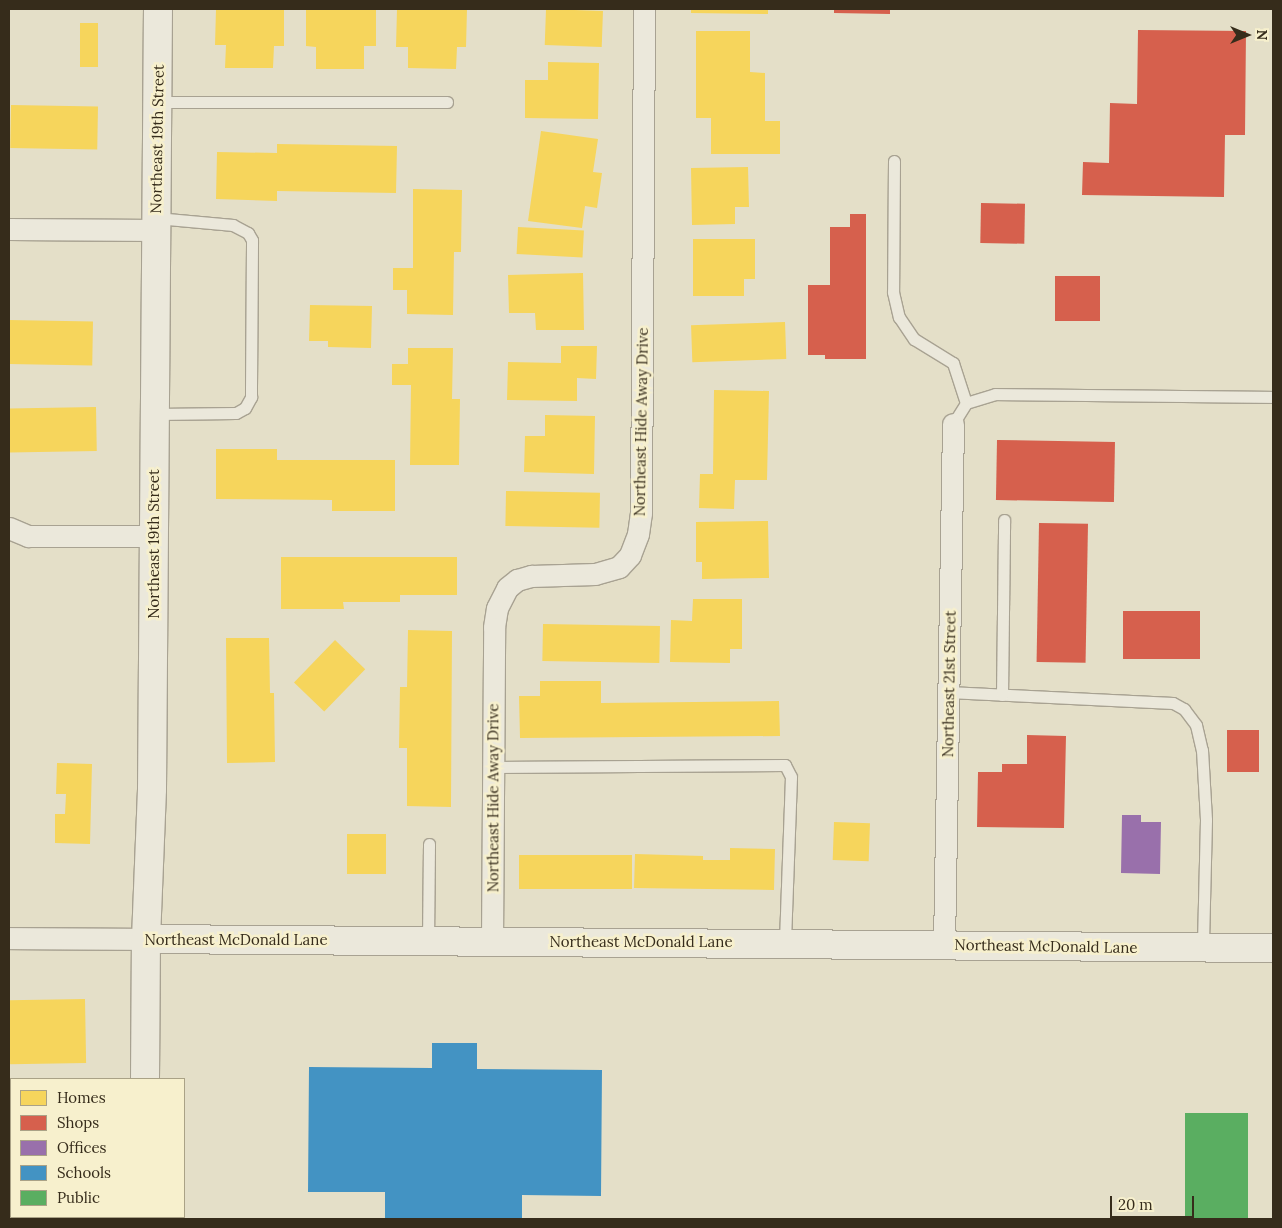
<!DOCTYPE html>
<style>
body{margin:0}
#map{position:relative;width:1282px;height:1228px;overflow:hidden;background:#e4dfc8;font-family:Lora,serif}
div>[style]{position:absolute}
.homes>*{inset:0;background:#f6d55c;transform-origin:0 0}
.shops>*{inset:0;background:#d6604d;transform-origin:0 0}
.offices>*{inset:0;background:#9970ab}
.schools>*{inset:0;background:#4393c3}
.public>*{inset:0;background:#5aae61;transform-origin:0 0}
.roads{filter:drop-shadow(1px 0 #a8a292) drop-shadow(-1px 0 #a8a292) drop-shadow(0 1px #a8a292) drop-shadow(0 -1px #a8a292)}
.service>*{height:11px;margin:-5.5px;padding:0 5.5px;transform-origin:5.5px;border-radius:5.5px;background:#ebe8db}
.minor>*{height:21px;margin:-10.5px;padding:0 10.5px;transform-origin:10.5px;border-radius:10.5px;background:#ebe8db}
.tertiary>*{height:28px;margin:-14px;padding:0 14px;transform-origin:14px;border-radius:14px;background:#ebe8db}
span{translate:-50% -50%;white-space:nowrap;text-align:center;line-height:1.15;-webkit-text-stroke:5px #f7f0cd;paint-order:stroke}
.street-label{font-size:15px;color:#362c1b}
.frame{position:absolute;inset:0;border:10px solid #362c1b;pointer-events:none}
.legend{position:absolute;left:10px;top:1078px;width:175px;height:140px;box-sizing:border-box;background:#f7f0cd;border:1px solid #aaa286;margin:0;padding:6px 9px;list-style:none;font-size:15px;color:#362c1b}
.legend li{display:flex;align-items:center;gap:10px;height:25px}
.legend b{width:25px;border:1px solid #aaa286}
.north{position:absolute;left:1222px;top:10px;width:50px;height:50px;-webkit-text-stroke:4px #f7f0cd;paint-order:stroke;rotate:90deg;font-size:14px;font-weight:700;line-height:20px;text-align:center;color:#362c1b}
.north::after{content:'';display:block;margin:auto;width:18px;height:22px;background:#362c1b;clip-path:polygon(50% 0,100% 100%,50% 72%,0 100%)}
.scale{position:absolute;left:1110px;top:1196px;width:84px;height:22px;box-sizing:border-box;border:2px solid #362c1b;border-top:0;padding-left:6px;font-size:15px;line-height:18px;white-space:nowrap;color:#362c1b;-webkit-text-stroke:4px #f7f0cd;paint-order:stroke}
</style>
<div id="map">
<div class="homes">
<div style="clip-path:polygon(216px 9px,284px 9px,284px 46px,274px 46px,273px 68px,225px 68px,226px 45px,215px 45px)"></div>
<div style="clip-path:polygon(306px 9px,376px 9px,376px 46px,364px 46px,364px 69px,316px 69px,316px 47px,306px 46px)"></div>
<div style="clip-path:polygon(397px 9px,467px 9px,466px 47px,457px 47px,456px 69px,408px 68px,408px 47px,396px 47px)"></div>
<div style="left:546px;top:9px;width:57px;height:36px;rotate:2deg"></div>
<div style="clip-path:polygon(691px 9px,768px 9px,768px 14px,691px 13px)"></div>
<div style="left:80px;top:23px;width:18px;height:44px"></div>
<div style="clip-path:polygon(696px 31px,750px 31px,750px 72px,765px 73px,765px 121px,780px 121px,780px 154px,711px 154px,711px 118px,696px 118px)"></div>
<div style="clip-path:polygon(548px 62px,599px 63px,598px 119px,525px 118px,525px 80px,548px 80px)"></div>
<div style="left:11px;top:105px;width:87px;height:43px;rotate:1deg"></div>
<div style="clip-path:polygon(541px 131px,598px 139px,593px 172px,602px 173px,597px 208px,585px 206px,582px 228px,528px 221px)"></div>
<div style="clip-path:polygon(277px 144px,397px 146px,396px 193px,277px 191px,277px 201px,216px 199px,217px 152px,277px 153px)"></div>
<div style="clip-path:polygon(748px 167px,749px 207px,735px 207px,735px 224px,692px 225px,691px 168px)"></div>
<div style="clip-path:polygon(413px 189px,462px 190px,461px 252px,454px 252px,453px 315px,407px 314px,407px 290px,393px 290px,393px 268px,413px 268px)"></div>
<div style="left:518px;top:227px;width:66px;height:27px;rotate:3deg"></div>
<div style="clip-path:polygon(693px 239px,755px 239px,755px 279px,744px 279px,744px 296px,693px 296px)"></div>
<div style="clip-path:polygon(583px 273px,584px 330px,536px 330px,535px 313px,509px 313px,508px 275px)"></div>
<div style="clip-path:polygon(310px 305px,372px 306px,371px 348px,328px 347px,328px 341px,309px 341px)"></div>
<div style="left:9px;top:320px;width:84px;height:44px;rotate:1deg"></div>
<div style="left:785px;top:322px;width:37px;height:94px;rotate:88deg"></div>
<div style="clip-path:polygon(561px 346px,597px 346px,596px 379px,577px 378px,577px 401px,507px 400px,508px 362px,561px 363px)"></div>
<div style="clip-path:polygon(408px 348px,453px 348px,452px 399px,460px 399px,459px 465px,410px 465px,411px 385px,392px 385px,392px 364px,408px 364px)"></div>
<div style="clip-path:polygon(714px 390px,769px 391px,767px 480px,735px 480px,734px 509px,699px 508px,700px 474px,713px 474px)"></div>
<div style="left:96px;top:407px;width:44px;height:87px;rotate:89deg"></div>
<div style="clip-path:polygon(545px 415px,595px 416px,594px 474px,524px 472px,525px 436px,545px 436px)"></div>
<div style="clip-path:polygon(216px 449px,277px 449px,277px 460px,395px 460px,395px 511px,332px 511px,332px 500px,216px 499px)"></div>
<div style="left:506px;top:491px;width:94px;height:35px;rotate:1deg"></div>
<div style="clip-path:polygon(768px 521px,769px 578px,702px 579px,702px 562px,696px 562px,696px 522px)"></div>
<div style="clip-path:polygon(281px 557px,457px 557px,457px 595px,400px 595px,400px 602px,343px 602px,344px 609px,281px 609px)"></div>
<div style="clip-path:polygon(693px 599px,742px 599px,742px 649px,730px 649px,730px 663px,670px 662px,671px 620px,692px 621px)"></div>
<div style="left:543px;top:624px;width:117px;height:37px;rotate:1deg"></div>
<div style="clip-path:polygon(408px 630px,452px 631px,451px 807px,407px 806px,407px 748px,399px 748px,400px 687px,407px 687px)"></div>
<div style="clip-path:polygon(226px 638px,269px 638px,270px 693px,274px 693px,275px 762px,227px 763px)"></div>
<div style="left:335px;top:640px;width:42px;height:59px;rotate:44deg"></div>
<div style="clip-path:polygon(540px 681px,601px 681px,601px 703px,779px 701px,780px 736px,520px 738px,519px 696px,540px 696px)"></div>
<div style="clip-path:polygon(57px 763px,92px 764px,90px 844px,55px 843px,55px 814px,65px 814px,66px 794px,56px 794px)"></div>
<div style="left:834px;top:822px;width:36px;height:38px;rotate:2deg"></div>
<div style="left:347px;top:834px;width:39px;height:40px"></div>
<div style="clip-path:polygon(730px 848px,775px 849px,774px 890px,634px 888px,635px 854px,703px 856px,703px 860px,730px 860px)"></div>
<div style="left:519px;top:855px;width:113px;height:34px"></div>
<div style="left:85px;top:999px;width:64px;height:76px;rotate:89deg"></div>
<div style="clip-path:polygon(9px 1211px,11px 1211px,11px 1217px,85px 1217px,85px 1219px,9px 1219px)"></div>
</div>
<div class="shops">
<div style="clip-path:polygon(834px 9px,890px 9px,890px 14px,834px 13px)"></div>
<div style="clip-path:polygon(1138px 30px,1246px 31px,1245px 135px,1225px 135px,1224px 197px,1082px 195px,1083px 162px,1109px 163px,1110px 103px,1137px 104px)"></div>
<div style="left:981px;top:203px;width:44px;height:40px;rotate:1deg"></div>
<div style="clip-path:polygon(850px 214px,866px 214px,866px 359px,825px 359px,825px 355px,808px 355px,808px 285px,830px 285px,830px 227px,850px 227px)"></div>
<div style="left:1055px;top:276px;width:45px;height:45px"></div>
<div style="left:997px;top:440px;width:118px;height:60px;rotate:1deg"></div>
<div style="left:1039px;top:523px;width:49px;height:139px;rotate:1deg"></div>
<div style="left:1123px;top:611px;width:77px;height:48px"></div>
<div style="left:1227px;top:730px;width:32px;height:42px"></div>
<div style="clip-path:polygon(1027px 735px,1066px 736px,1064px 828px,977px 827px,978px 772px,1002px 772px,1002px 764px,1027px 764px)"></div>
</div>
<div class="offices">
<div style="clip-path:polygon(1122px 815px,1141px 815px,1141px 822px,1161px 822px,1160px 874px,1121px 873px)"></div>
</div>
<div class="schools">
<div style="clip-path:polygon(432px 1043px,477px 1043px,477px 1069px,602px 1070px,601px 1196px,522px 1195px,522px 1219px,385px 1219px,385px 1192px,308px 1192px,309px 1067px,432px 1068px)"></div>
</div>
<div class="public">
<div style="left:1185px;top:1113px;width:63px;height:106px"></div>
</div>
<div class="roads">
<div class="service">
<div style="left:157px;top:102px;width:290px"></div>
<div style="left:894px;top:161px;width:131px;rotate:90.4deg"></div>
<div style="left:893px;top:292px;width:26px;rotate:77deg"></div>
<div style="left:899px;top:317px;width:27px;rotate:56deg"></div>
<div style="left:914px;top:339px;width:46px;rotate:31.6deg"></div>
<div style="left:953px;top:363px;width:42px;rotate:72deg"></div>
<div style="left:155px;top:414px;width:81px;rotate:-0.7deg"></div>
<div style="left:236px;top:413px;width:10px;rotate:-29deg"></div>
<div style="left:245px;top:408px;width:13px;rotate:-61deg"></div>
<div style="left:251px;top:397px;width:9px;rotate:-90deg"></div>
<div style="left:251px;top:388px;width:148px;rotate:-89.6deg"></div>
<div style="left:252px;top:240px;width:8px;rotate:-120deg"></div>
<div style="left:248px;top:233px;width:17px;rotate:-152deg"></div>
<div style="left:233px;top:225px;width:77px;rotate:-174.8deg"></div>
<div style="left:953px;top:424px;width:25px;rotate:-58deg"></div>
<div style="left:966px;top:403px;width:30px;rotate:-17deg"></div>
<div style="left:995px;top:394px;width:278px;rotate:0.6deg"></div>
<div style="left:948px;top:692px;width:225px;rotate:2.8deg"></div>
<div style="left:1173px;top:703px;width:13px;rotate:29deg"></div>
<div style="left:1184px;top:709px;width:20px;rotate:53deg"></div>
<div style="left:1196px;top:725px;width:26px;rotate:77deg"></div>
<div style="left:1202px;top:750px;width:70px;rotate:86.7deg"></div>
<div style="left:1206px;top:820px;width:127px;rotate:91.4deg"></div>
<div style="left:1002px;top:695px;width:175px;rotate:-89.3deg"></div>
<div style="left:493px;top:767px;width:292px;rotate:-0.4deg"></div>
<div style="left:785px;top:765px;width:13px;rotate:63deg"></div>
<div style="left:791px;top:777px;width:167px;rotate:92.1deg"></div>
<div style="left:428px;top:941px;width:97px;rotate:-89.4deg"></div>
</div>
<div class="minor">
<div style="left:9px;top:229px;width:147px;rotate:0.4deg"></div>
<div style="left:9px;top:528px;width:21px;rotate:23deg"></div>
<div style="left:28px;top:536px;width:125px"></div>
<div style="left:9px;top:938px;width:137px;rotate:0.4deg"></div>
<div style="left:492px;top:941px;width:314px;rotate:-89.6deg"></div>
<div style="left:494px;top:627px;width:19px;rotate:-81deg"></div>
<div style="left:497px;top:608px;width:22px;rotate:-63deg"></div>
<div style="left:507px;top:588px;width:13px;rotate:-39deg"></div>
<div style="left:517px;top:580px;width:15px;rotate:-16deg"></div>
<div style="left:531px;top:576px;width:64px;rotate:-1.8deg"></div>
<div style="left:595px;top:574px;width:25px;rotate:-16deg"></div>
<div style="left:619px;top:567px;width:16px;rotate:-47deg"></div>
<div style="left:630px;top:555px;width:22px;rotate:-69deg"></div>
<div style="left:638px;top:534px;width:21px;rotate:-82deg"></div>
<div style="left:641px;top:513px;width:504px;rotate:-89.66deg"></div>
<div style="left:944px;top:945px;width:521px;rotate:-89.01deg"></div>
</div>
<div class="tertiary">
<div style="left:146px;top:939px;width:1127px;rotate:0.46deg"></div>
<div style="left:145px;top:1079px;width:140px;rotate:-89.6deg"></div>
<div style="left:146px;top:939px;width:150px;rotate:-87.7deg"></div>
<div style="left:152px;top:789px;width:780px;rotate:-89.56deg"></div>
<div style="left:144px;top:1219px;width:2px;rotate:-90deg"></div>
</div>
</div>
<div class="street-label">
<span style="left:157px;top:139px;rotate:-89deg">Northeast 19th Street</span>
<span style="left:641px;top:422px;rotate:-89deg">Northeast Hide Away Drive</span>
<span style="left:154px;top:544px;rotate:-90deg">Northeast 19th Street</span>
<span style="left:949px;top:684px;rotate:-89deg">Northeast 21st Street</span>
<span style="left:493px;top:798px;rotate:-90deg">Northeast Hide Away Drive</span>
<span style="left:236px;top:940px">Northeast McDonald Lane</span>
<span style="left:641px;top:942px">Northeast McDonald Lane</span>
<span style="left:1046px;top:946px;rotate:1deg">Northeast McDonald Lane</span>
</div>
<div class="frame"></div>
<ul class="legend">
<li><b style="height:14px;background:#f6d55c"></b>Homes</li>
<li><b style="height:14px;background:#d6604d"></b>Shops</li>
<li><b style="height:14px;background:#9970ab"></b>Offices</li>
<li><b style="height:14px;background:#4393c3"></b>Schools</li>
<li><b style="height:14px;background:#5aae61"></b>Public</li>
</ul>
<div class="north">N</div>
<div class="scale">20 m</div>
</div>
